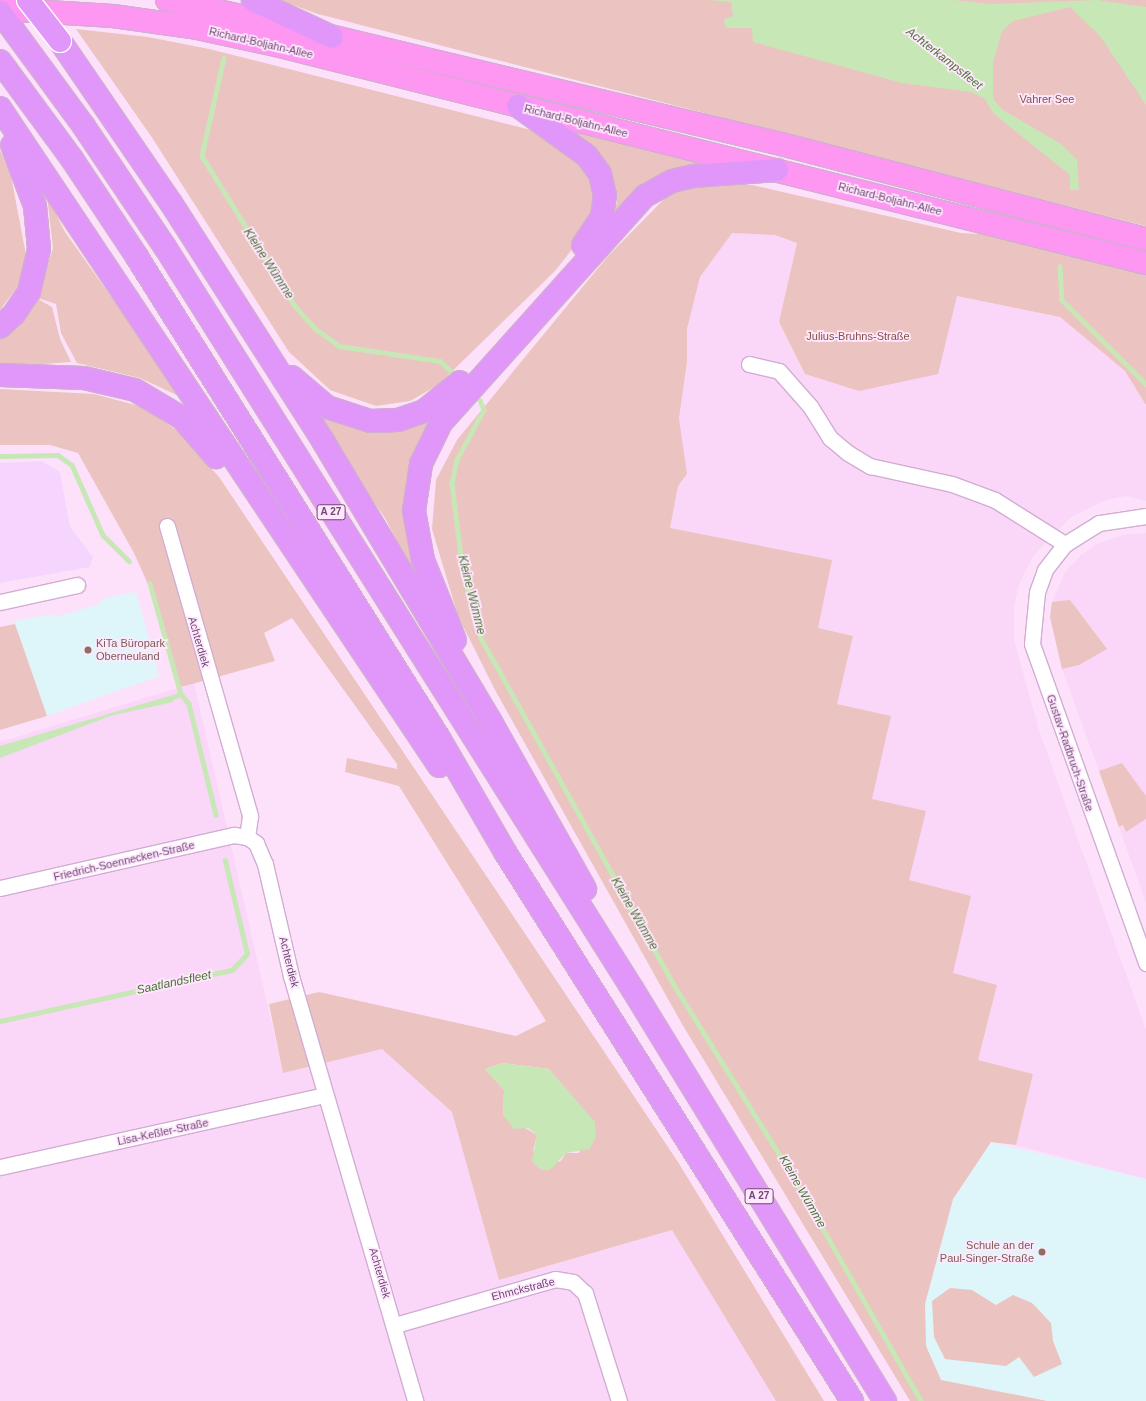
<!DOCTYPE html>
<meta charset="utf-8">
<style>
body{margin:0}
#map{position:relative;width:1146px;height:1401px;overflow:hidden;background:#fde1fa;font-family:Arial,sans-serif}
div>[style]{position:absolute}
.residential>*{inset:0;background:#fad6f8}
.commercial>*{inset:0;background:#f5d5fe}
.education>*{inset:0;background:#def6f9}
.green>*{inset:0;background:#ebc3c0}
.water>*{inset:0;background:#c7e7b6}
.stream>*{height:4.5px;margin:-2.25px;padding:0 2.25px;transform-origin:2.25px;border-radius:2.25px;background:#c7e7b6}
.roads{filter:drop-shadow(1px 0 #d1add3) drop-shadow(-1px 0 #d1add3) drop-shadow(0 1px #d1add3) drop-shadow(0 -1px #d1add3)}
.street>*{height:15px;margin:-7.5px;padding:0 7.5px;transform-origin:7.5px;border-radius:7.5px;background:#fff}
.primary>*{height:22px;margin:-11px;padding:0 11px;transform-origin:11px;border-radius:11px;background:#fe97f2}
.highway>*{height:22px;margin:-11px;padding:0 11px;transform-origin:11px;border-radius:11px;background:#e196f9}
.bridges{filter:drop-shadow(1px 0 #fff) drop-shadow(-1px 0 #fff) drop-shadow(0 1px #fff) drop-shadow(0 -1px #fff)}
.highway-bridge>*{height:22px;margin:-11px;padding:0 11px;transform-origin:11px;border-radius:11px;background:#e196f9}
.dots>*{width:11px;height:11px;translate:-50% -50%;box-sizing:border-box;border:2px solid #ffe8fd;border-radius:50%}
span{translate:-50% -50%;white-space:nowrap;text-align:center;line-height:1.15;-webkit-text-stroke:3.5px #ffe8fd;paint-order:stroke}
.shield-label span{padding:1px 3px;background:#ffe8fd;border:1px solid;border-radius:3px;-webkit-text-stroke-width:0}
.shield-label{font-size:10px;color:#6e4775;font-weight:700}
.street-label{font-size:11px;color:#6e4775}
.park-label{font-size:11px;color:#875144}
.education-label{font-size:11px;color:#785e54}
.left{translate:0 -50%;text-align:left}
.right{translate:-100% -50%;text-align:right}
.water-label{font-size:12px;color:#4c7438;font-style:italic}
</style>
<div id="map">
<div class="residential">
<div style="clip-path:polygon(732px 233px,775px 235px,797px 243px,779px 322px,805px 374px,859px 391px,954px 307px,957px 296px,1060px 317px,1125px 371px,1146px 404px,1146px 501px,1126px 496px,1106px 500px,1071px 517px,1034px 555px,1020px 582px,1014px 605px,1014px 640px,1039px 730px,1146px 1030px,1146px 1179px,1016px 1145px,1033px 1074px,978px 1060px,997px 985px,953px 973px,971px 896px,909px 880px,872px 799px,891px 716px,837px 704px,853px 636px,818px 628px,670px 528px,678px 486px,687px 474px,679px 418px,687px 362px,687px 329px,700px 277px)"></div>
<div style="clip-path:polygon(1146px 533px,1146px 796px,1122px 763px,1099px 771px,1062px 669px,1079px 665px,1070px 601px,1052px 602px,1065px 572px,1081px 555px,1097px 544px,1123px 535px)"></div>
<div style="clip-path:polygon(194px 683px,283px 1073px,382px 1049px,452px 1112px,499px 1280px,672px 1230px,776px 1401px,0 1401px,0 742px)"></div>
<div style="clip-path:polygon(1146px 819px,1146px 903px,1119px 827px,1123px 825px,1126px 832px)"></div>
</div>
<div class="commercial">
<div style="clip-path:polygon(42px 461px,60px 472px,70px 527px,93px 557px,90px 567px,0 583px,0 463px)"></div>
</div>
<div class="education">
<div style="clip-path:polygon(136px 592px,159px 676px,47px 716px,14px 621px,54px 614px,55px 617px,101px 604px,101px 599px)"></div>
<div style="clip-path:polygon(991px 1142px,1146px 1179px,1146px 1401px,1047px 1401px,941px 1380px,926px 1346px,925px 1304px,953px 1199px)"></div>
</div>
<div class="green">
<div style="clip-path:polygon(279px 0,1146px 0,1146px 226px,318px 14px)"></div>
<div style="clip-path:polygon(76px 29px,148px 37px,209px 49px,535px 131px,569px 147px,600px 189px,595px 220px,555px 271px,438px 385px,410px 401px,376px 406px,330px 390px,289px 352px,151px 136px)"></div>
<div style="clip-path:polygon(552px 124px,718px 165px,611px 222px,617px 202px,612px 174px,596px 152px)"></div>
<div style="clip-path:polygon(0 150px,11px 176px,26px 255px,21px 282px,0 310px)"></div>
<div style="clip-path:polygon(712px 182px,752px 185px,961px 233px,996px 235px,1146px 273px,1146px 405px,1125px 371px,1060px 317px,957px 296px,938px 374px,859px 391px,805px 374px,779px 322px,797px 243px,775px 235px,732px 233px,700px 277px,687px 329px,687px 362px,679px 418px,687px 474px,678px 486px,670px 528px,832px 560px,818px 628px,853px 636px,837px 704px,891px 716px,872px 799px,926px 811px,909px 880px,971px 896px,953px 973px,997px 985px,978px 1060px,1033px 1074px,1016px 1145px,991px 1142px,953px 1199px,925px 1304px,926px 1346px,941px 1380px,1047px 1401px,910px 1401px,682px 1024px,495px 690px,458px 616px,432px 529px,436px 480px,457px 440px,608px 256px,676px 187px)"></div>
<div style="clip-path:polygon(47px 196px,65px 232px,183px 398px,140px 378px,77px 363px,61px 333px,56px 304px,38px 298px,53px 248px)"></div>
<div style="clip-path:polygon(38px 299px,52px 307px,60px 339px,71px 362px,0 367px,0 335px,10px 329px)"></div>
<div style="clip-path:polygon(evenodd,0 389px,94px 394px,143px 407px,178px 431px,219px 477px,678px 1162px,824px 1401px,776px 1401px,672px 1230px,499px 1280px,452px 1112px,382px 1049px,283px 1073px,269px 1004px,319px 992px,516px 1036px,546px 1021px,399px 786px,345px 772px,347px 758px,397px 769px,397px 764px,292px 618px,264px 633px,275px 661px,181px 687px,155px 600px,134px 553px,78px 453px,50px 445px,0 445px,0 389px,502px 1063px,549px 1069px,594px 1122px,579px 1153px,566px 1153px,560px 1162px,533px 1151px,537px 1135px,503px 1115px,504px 1090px,485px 1069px,502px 1063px)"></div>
<div style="clip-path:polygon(316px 405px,336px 417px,450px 405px,415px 463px,422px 579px,418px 581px,385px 518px,318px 420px)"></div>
<div style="clip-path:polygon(1070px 600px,1107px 649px,1079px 665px,1062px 669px,1050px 617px,1052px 602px)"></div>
<div style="clip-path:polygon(15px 624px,47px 716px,0 730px,0 627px)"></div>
<div style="clip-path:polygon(1122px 763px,1146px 796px,1146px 819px,1126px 832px,1123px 825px,1119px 827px,1099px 771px)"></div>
<div style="clip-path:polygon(950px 1288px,972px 1290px,996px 1305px,1013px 1295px,1032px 1303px,1051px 1323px,1053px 1341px,1062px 1364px,1034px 1377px,1019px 1357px,1006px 1366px,945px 1359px,934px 1337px,932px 1301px)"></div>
</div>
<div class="water">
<div style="clip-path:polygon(709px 0,954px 0,990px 4px,1097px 0,1146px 7px,1146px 105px,1100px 36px,1070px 7px,1013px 21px,1002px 31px,993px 63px,993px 99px,1003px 110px,1061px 144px,1077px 160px,1079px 190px,1070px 190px,1070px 175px,994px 114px,984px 98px,971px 92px,902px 83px,753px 42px,752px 28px,726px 28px,724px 19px,733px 16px,731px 2px)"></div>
<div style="clip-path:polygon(169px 696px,173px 702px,110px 716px,0 758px,0 746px)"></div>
<div style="clip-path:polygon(502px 1063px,549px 1069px,595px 1122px,596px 1136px,590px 1149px,566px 1153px,550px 1170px,540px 1170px,532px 1161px,537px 1135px,528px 1128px,514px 1129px,503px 1115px,504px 1090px,485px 1069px)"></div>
</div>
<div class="stream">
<div style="left:224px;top:58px;width:100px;rotate:102.7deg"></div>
<div style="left:202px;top:156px;width:176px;rotate:58.2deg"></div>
<div style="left:295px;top:306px;width:31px;rotate:48deg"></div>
<div style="left:316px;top:329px;width:29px;rotate:36deg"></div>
<div style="left:339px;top:346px;width:102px;rotate:8.4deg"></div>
<div style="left:440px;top:361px;width:16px;rotate:43deg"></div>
<div style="left:1060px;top:266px;width:34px;rotate:87deg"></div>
<div style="left:1062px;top:300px;width:119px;rotate:45deg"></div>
<div style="left:480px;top:400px;width:11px;rotate:68deg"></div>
<div style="left:484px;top:410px;width:57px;rotate:118.4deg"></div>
<div style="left:457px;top:460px;width:24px;rotate:102deg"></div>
<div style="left:452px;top:483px;width:90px;rotate:83deg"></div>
<div style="left:463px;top:572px;width:68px;rotate:74.7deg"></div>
<div style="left:481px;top:638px;width:397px;rotate:60.9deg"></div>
<div style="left:674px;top:985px;width:219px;rotate:58.1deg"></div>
<div style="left:790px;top:1171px;width:265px;rotate:60.3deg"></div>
<div style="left:0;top:456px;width:58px;rotate:-1deg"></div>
<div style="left:58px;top:455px;width:17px;rotate:36deg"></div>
<div style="left:72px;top:465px;width:77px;rotate:66.1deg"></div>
<div style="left:103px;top:535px;width:37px;rotate:45deg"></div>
<div style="left:150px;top:583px;width:115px;rotate:74.4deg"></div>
<div style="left:181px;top:694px;width:13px;rotate:51deg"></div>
<div style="left:189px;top:704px;width:114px;rotate:76.3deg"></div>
<div style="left:168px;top:699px;width:14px;rotate:-21deg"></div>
<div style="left:0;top:1021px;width:238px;rotate:-12.4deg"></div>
<div style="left:232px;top:970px;width:22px;rotate:-47deg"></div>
<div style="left:247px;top:954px;width:96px;rotate:-103.3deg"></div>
</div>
<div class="roads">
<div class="street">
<div style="left:749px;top:364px;width:31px;rotate:13deg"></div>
<div style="left:779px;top:371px;width:47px;rotate:48.5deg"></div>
<div style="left:810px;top:406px;width:38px;rotate:58deg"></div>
<div style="left:830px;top:438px;width:23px;rotate:40deg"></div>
<div style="left:848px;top:453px;width:26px;rotate:31deg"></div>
<div style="left:870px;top:466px;width:84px;rotate:12.4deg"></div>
<div style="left:952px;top:484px;width:46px;rotate:20.4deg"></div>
<div style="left:995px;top:500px;width:83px;rotate:32.2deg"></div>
<div style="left:1146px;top:516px;width:48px;rotate:171.5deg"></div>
<div style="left:1099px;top:523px;width:40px;rotate:148deg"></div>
<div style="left:1065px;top:544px;width:33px;rotate:128deg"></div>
<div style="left:1045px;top:570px;width:23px;rotate:110deg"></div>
<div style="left:1037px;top:592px;width:52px;rotate:95.5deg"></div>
<div style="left:1032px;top:644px;width:339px;rotate:70.3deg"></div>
<div style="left:167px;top:526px;width:302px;rotate:74deg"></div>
<div style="left:250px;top:816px;width:21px;rotate:98deg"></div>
<div style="left:0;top:602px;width:79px;rotate:-12.4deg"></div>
<div style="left:247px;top:837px;width:11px;rotate:34deg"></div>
<div style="left:256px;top:843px;width:23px;rotate:67deg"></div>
<div style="left:265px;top:864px;width:115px;rotate:76.9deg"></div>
<div style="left:291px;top:976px;width:443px;rotate:73.7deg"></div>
<div style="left:0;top:888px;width:240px;rotate:-12.8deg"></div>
<div style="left:234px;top:835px;width:13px;rotate:9deg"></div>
<div style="left:0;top:1167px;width:333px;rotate:-12.5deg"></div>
<div style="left:395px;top:1325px;width:166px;rotate:-16deg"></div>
<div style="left:555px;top:1279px;width:18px;rotate:9deg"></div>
<div style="left:573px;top:1282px;width:16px;rotate:43deg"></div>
<div style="left:585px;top:1293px;width:113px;rotate:72.5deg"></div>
</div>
<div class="primary">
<div style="left:167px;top:0;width:120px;rotate:12.1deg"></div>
<div style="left:284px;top:25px;width:511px;rotate:13.47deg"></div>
<div style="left:781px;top:144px;width:377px;rotate:14.6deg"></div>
<div style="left:0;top:9px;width:113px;rotate:3.5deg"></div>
<div style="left:113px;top:16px;width:85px;rotate:8.1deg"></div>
<div style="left:197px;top:28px;width:85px;rotate:12.2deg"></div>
<div style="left:280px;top:46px;width:893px;rotate:14.07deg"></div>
</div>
<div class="highway">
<div style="left:253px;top:0;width:87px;rotate:25.1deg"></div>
<div style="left:0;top:12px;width:140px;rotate:53.7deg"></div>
<div style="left:83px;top:125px;width:147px;rotate:56.1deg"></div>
<div style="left:165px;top:247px;width:878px;rotate:57.79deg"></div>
<div style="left:633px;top:990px;width:482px;rotate:58.5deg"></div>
<div style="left:60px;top:41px;width:196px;rotate:55.6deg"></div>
<div style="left:171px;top:203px;width:282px;rotate:57.4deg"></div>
<div style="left:323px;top:441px;width:327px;rotate:59.1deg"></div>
<div style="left:491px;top:722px;width:192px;rotate:60.6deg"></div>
<div style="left:0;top:61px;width:122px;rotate:53.7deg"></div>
<div style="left:72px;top:159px;width:118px;rotate:56.4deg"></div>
<div style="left:137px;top:257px;width:568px;rotate:57.88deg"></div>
<div style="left:439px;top:738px;width:132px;rotate:59.9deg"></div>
<div style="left:505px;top:852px;width:649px;rotate:57.7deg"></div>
<div style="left:518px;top:106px;width:85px;rotate:35.9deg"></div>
<div style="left:587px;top:156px;width:22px;rotate:54deg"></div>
<div style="left:600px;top:174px;width:22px;rotate:77deg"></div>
<div style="left:605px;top:195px;width:22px;rotate:98deg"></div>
<div style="left:602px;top:217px;width:34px;rotate:124deg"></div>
<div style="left:0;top:108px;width:791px;rotate:56.29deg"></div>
<div style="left:0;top:327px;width:19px;rotate:-43deg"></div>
<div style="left:14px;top:314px;width:27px;rotate:-56deg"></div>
<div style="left:29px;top:292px;width:44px;rotate:-76.9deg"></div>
<div style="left:39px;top:249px;width:43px;rotate:-95.3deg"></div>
<div style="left:35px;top:206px;width:65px;rotate:-110.7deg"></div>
<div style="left:0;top:375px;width:84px;rotate:2deg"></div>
<div style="left:84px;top:378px;width:52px;rotate:13.2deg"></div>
<div style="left:135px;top:390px;width:55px;rotate:30.8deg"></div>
<div style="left:182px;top:418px;width:52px;rotate:48.9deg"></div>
<div style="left:292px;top:377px;width:46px;rotate:40.6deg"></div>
<div style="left:327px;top:407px;width:45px;rotate:18deg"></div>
<div style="left:370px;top:421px;width:28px;rotate:-2deg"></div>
<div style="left:398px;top:420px;width:28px;rotate:-19deg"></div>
<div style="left:424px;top:411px;width:46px;rotate:-38.9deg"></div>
<div style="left:455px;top:640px;width:86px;rotate:-111.8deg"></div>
<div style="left:423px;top:560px;width:50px;rotate:-100.4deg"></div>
<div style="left:414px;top:511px;width:48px;rotate:-81.5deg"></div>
<div style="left:421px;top:464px;width:46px;rotate:-64deg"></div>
<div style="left:441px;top:423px;width:305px;rotate:-48.1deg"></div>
<div style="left:645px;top:196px;width:31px;rotate:-29deg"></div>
<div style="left:672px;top:181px;width:22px;rotate:-13deg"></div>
<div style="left:693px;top:176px;width:84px;rotate:-4.1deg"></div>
</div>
</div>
<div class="bridges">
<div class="highway-bridge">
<div style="left:28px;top:0;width:52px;rotate:52deg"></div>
</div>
</div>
<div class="dots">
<div style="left:88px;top:650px;background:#8d6e63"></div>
<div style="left:1042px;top:1252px;background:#8d6e63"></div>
</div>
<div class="shield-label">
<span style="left:331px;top:512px">A 27</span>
<span style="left:759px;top:1196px">A 27</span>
</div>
<div class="street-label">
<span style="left:261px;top:43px;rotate:13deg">Richard-Boljahn-Allee</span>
<span style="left:576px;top:121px;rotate:14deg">Richard-Boljahn-Allee</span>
<span style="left:890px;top:199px;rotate:14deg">Richard-Boljahn-Allee</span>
<span style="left:199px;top:642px;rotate:74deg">Achterdiek</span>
<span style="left:1070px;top:753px;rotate:71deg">Gustav-Radbruch-Straße</span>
<span style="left:124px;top:861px;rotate:-13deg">Friedrich-Soennecken-Straße</span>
<span style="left:289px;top:962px;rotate:76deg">Achterdiek</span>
<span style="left:163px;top:1132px;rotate:-12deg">Lisa-Keßler-Straße</span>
<span style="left:380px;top:1273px;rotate:74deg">Achterdiek</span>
<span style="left:523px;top:1289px;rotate:-14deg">Ehmckstraße</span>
</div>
<div class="park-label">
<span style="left:1047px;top:99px">Vahrer See</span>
<span style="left:858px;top:336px">Julius-Bruhns-Straße</span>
</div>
<div class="education-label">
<span class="left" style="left:96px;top:650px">KiTa Büropark<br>Oberneuland</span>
<span class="right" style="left:1034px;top:1252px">Schule an der<br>Paul-Singer-Straße</span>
</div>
<div class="water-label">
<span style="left:944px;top:59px;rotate:38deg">Achterkampsfleet</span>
<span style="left:268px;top:264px;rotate:57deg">Kleine Wümme</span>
<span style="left:471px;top:595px;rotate:76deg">Kleine Wümme</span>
<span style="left:634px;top:914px;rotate:60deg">Kleine Wümme</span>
<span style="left:174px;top:983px;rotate:-12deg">Saatlandsfleet</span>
<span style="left:802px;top:1192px;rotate:60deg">Kleine Wümme</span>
</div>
</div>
